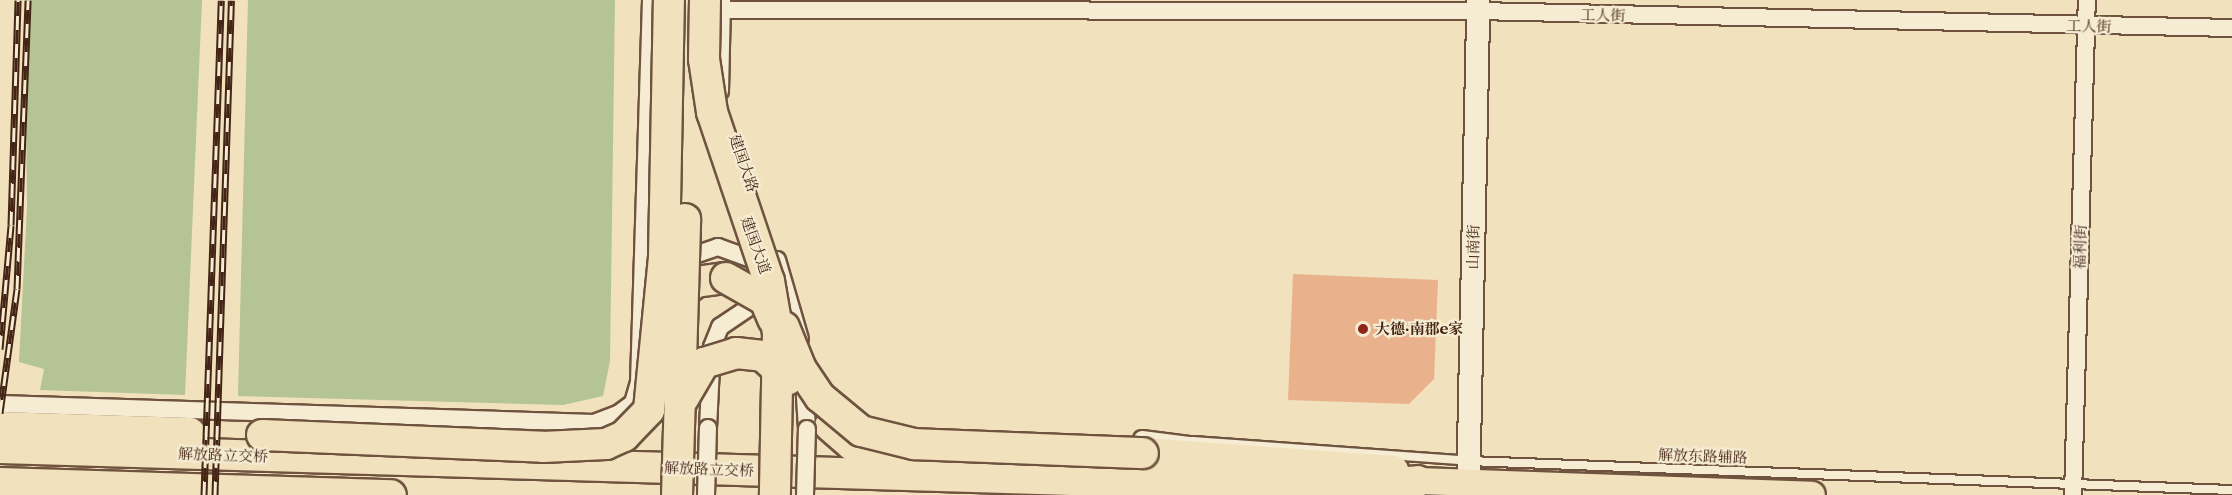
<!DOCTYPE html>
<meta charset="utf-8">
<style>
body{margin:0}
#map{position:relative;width:2232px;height:495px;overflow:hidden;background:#f1e1bc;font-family:"Libre Caslon Text","Noto Serif SC",serif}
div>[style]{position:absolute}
.green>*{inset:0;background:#b4c495}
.building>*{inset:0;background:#e9b18c}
.roads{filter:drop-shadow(2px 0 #6f533f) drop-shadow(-2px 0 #6f533f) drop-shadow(0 2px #6f533f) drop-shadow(0 -2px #6f533f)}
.lane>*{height:8px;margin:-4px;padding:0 4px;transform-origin:4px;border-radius:4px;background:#f6ecd3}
.street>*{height:16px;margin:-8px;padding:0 8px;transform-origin:8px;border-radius:8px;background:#f6ecd3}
.secondary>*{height:22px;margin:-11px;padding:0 11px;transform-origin:11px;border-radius:11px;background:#f6ecd3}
.primary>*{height:26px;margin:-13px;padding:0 13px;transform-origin:13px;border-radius:13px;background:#f1e1bc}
.highway>*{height:30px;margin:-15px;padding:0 15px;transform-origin:15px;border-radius:15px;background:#f1e1bc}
.rail>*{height:7px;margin-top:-3.5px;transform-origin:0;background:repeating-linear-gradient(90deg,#f6ecd3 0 14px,#442415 0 28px);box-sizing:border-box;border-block:2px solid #442415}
.bridges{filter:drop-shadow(2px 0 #6f533f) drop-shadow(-2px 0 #6f533f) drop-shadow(0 2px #6f533f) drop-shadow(0 -2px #6f533f)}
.street-bridge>*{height:16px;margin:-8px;padding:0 8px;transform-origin:8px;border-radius:8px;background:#f6ecd3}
.highway-bridge>*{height:30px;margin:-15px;padding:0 15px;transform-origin:15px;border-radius:15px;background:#f1e1bc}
.dots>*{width:16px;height:16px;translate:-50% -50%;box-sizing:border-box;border:3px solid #f6ecd3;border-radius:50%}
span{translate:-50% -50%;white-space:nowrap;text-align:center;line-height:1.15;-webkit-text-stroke:4.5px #f6ecd3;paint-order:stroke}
.street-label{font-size:15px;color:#442415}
.poi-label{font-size:15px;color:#442415;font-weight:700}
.left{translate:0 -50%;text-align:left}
</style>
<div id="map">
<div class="green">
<div style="clip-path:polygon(25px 0,202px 0,185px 395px,40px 390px,44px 369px,19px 362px,27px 207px)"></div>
<div style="clip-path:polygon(248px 0,615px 0,610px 361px,603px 396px,563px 405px,238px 396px)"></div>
</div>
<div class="building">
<div style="clip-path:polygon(1293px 274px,1438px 280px,1434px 379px,1409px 404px,1288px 400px)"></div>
</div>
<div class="roads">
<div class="lane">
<div style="left:1193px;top:441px;width:277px;rotate:4.1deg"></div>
<div style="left:1469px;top:461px;width:764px;rotate:2.18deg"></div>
</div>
<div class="street">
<div style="left:722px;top:10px;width:755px;rotate:0.08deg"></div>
<div style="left:1477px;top:11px;width:755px;rotate:1.29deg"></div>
<div style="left:720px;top:91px;width:91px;rotate:-88.7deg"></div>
<div style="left:680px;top:260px;width:40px;rotate:-18.9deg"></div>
<div style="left:718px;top:247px;width:47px;rotate:20deg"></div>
<div style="left:777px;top:260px;width:82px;rotate:73.8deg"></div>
<div style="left:804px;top:382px;width:47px;rotate:86.3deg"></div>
<div style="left:0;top:404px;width:594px;rotate:1.83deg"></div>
<div style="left:594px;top:423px;width:26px;rotate:-21deg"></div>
<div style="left:618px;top:414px;width:19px;rotate:-36deg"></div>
<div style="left:633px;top:403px;width:22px;rotate:-74deg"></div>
<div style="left:639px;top:382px;width:382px;rotate:-88.2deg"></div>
<div style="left:708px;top:428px;width:81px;rotate:-87.2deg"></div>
<div style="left:712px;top:347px;width:22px;rotate:-68deg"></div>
<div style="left:720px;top:327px;width:36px;rotate:-34deg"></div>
<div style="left:750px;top:307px;width:20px;rotate:-9deg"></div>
<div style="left:1142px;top:439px;width:55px;rotate:7.3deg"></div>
<div style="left:2073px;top:495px;width:495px;rotate:-88.4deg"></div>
</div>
<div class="secondary">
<div style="left:1468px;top:495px;width:495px;rotate:-88.8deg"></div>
</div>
<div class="primary">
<div style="left:1418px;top:481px;width:394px;rotate:2deg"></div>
</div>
<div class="highway">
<div style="left:667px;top:306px;width:38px;rotate:-40deg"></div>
<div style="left:696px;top:282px;width:30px;rotate:-8deg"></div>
<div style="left:830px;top:426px;width:29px;rotate:41deg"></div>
<div style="left:852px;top:445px;width:32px;rotate:22deg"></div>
<div style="left:882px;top:457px;width:29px;rotate:8deg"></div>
<div style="left:0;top:427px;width:190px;rotate:1.8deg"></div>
<div style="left:0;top:448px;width:1341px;rotate:1.71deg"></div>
<div style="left:1340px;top:488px;width:78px;rotate:-5.1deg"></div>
<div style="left:1143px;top:453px;width:251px;rotate:4.1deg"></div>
<div style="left:0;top:483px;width:391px;rotate:1.8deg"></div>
</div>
</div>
<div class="rail">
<div style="left:0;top:349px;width:124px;rotate:-84.9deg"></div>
<div style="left:11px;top:225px;width:225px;rotate:-88.2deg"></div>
<div style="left:0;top:413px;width:125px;rotate:-82.2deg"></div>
<div style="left:17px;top:289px;width:289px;rotate:-87.8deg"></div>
<div style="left:204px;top:495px;width:495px;rotate:-88deg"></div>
<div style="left:215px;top:495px;width:495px;rotate:-88.1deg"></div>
</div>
<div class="bridges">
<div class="street-bridge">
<div style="left:706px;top:495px;width:67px;rotate:-88.3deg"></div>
<div style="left:805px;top:495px;width:66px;rotate:-88.3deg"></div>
</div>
<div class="highway-bridge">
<div style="left:705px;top:0;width:59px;rotate:91deg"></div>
<div style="left:704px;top:59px;width:54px;rotate:81.4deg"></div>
<div style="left:712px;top:112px;width:178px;rotate:71.4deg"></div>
<div style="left:769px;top:281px;width:53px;rotate:80.2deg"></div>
<div style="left:778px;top:333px;width:162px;rotate:91.1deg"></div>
<div style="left:726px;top:278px;width:45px;rotate:29.4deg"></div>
<div style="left:765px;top:300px;width:21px;rotate:67deg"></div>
<div style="left:784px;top:327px;width:45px;rotate:68deg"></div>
<div style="left:801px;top:369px;width:34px;rotate:56deg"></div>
<div style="left:820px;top:397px;width:53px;rotate:39.7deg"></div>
<div style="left:861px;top:431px;width:55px;rotate:13.8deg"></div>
<div style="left:914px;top:444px;width:229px;rotate:2.3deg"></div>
<div style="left:683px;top:399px;width:42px;rotate:-59.7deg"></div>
<div style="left:704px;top:363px;width:34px;rotate:-17deg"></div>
<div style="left:736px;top:353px;width:27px;rotate:6deg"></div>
<div style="left:763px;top:356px;width:34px;rotate:43deg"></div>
<div style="left:262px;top:435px;width:281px;rotate:2.4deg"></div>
<div style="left:543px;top:447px;width:63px;rotate:-2.7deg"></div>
<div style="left:606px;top:444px;width:20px;rotate:-24deg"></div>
<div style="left:624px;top:436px;width:36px;rotate:-46deg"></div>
<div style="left:649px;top:410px;width:155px;rotate:-84.4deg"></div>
<div style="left:664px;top:256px;width:256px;rotate:-88.9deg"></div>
<div style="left:677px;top:495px;width:276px;rotate:-88.3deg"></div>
</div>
</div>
<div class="dots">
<div style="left:1363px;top:329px;background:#8f2418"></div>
</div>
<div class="street-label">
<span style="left:1603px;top:15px;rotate:1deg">工人街</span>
<span style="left:2089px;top:26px;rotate:1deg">工人街</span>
<span style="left:744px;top:163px;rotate:71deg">建国大路</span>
<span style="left:756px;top:245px;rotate:70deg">建国大道</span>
<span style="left:1473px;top:247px;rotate:-89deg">山南街</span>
<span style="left:2080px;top:247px;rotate:-88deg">福利街</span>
<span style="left:223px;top:455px;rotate:2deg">解放路立交桥</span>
<span style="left:1703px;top:456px;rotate:2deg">解放东路辅路</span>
<span style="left:709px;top:469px;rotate:2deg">解放路立交桥</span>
</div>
<div class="poi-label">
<span class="left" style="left:1375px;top:329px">大德·南郡e家</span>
</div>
</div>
